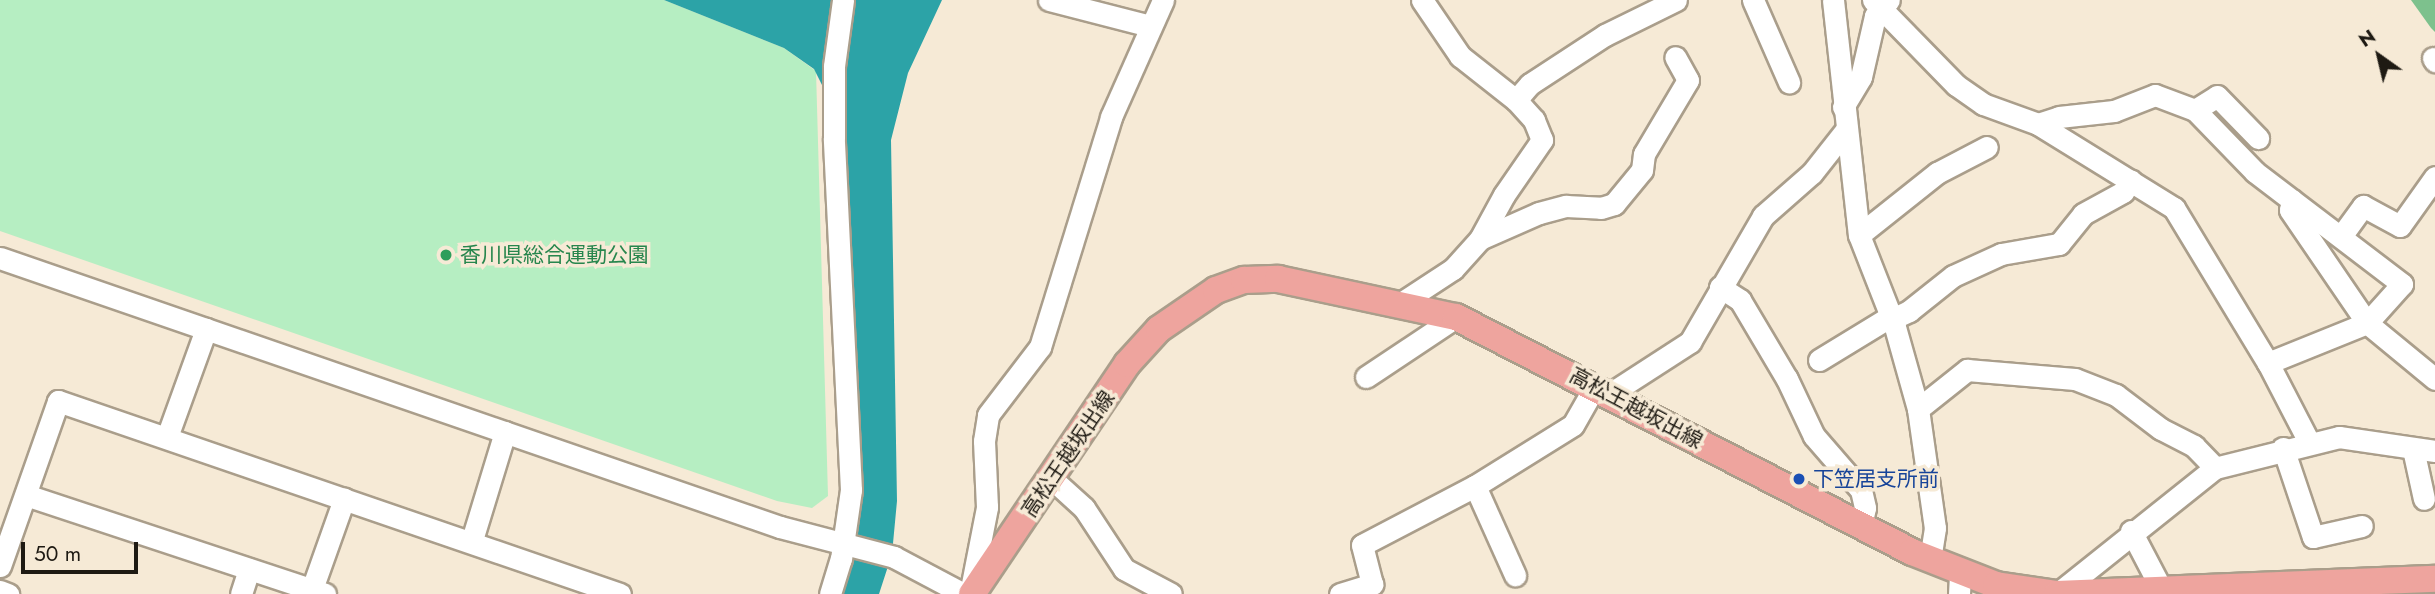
<!DOCTYPE html>
<meta charset="utf-8">
<style>
body{margin:0}
#map{position:relative;width:2435px;height:594px;overflow:hidden;background:#f6ead6;font-family:Jost,"Noto Sans JP",sans-serif}
div>[style]{position:absolute}
.green>*{inset:0;background:#b6eec2}
.forest>*{inset:0;background:#7dc18d}
.water>*{inset:0;background:#2ca3a7}
.roads{filter:drop-shadow(2px 0 #aa9e8b) drop-shadow(-2px 0 #aa9e8b) drop-shadow(0 2px #aa9e8b) drop-shadow(0 -2px #aa9e8b)}
.minor>*{height:21px;margin:-10.5px;padding:0 10.5px;transform-origin:10.5px;border-radius:10.5px;background:#fff}
.major>*{height:26px;margin:-13px;padding:0 13px;transform-origin:13px;border-radius:13px;background:#eea49e}
.dots>*{width:19px;height:19px;translate:-50% -50%;box-sizing:border-box;border:4px solid #f6ead6;border-radius:50%}
span{translate:-50% -50%;white-space:nowrap;text-align:center;line-height:1.15;-webkit-text-stroke:7px #f6ead6;paint-order:stroke}
.leisure-label{font-size:21px;color:#27864d}
.left{translate:0 -50%;text-align:left}
.street-label{font-size:21px;color:#1e1a13}
.transit-label{font-size:21px;color:#164399}
.north{position:absolute;left:2344px;top:21px;width:70px;height:70px;-webkit-text-stroke:5px #f6ead6;paint-order:stroke;rotate:326deg;font-size:19px;font-weight:700;line-height:28px;text-align:center;color:#1e1a13}
.north::after{content:'';display:block;margin:auto;width:24px;height:32px;background:#1e1a13;clip-path:polygon(50% 0,100% 100%,50% 72%,0 100%)}
.scale{position:absolute;left:21px;top:542px;width:117px;height:32px;box-sizing:border-box;border:4px solid #1e1a13;border-top:0;padding-left:9px;font-size:21px;line-height:24px;white-space:nowrap;color:#1e1a13;-webkit-text-stroke:5px #f6ead6;paint-order:stroke}
</style>
<div id="map">
<div class="green">
<div style="clip-path:polygon(0 0,664px 0,784px 48px,816px 71px,828px 496px,812px 508px,777px 501px,0 231px)"></div>
</div>
<div class="forest">
<div style="clip-path:polygon(2411px 0,2435px 0,2435px 32px,2431px 28px)"></div>
</div>
<div class="water">
<div style="clip-path:polygon(664px 0,942px 0,908px 73px,891px 140px,897px 501px,892px 554px,879px 594px,841px 594px,857px 533px,862px 465px,844px 129px,814px 69px,784px 48px)"></div>
</div>
<div class="roads">
<div class="minor">
<div style="left:1049px;top:0;width:104px;rotate:14.4deg"></div>
<div style="left:1422px;top:0;width:68px;rotate:55.8deg"></div>
<div style="left:1460px;top:56px;width:71px;rotate:38.2deg"></div>
<div style="left:1516px;top:100px;width:21px;rotate:-49deg"></div>
<div style="left:1530px;top:84px;width:90px;rotate:-33.2deg"></div>
<div style="left:1605px;top:35px;width:79px;rotate:-26.2deg"></div>
<div style="left:1753px;top:0;width:90px;rotate:66.3deg"></div>
<div style="left:1833px;top:0;width:236px;rotate:83.7deg"></div>
<div style="left:1859px;top:235px;width:99px;rotate:68.6deg"></div>
<div style="left:1895px;top:327px;width:85px;rotate:74.3deg"></div>
<div style="left:1918px;top:409px;width:120px;rotate:81.9deg"></div>
<div style="left:1935px;top:528px;width:32px;rotate:99deg"></div>
<div style="left:1873px;top:0;width:119px;rotate:45.7deg"></div>
<div style="left:1956px;top:85px;width:33px;rotate:35deg"></div>
<div style="left:1983px;top:104px;width:59px;rotate:20deg"></div>
<div style="left:2038px;top:124px;width:160px;rotate:31.7deg"></div>
<div style="left:2174px;top:208px;width:181px;rotate:58.8deg"></div>
<div style="left:2268px;top:363px;width:89px;rotate:62.6deg"></div>
<div style="left:2433px;top:58px;width:4px;rotate:56deg"></div>
<div style="left:1843px;top:107px;width:35px;rotate:-59deg"></div>
<div style="left:1861px;top:77px;width:63px;rotate:-77.1deg"></div>
<div style="left:1875px;top:16px;width:21px;rotate:-49deg"></div>
<div style="left:2195px;top:110px;width:86px;rotate:45.9deg"></div>
<div style="left:2255px;top:172px;width:185px;rotate:37.3deg"></div>
<div style="left:2402px;top:284px;width:52px;rotate:131.9deg"></div>
<div style="left:2367px;top:323px;width:107px;rotate:158deg"></div>
<div style="left:2038px;top:124px;width:22px;rotate:-18deg"></div>
<div style="left:2059px;top:117px;width:55px;rotate:-6.2deg"></div>
<div style="left:2114px;top:111px;width:44px;rotate:-21.3deg"></div>
<div style="left:2155px;top:95px;width:43px;rotate:20.6deg"></div>
<div style="left:2195px;top:110px;width:26px;rotate:-32deg"></div>
<div style="left:2217px;top:96px;width:59px;rotate:45.7deg"></div>
<div style="left:2292px;top:200px;width:10px;rotate:101deg"></div>
<div style="left:2290px;top:210px;width:137px;rotate:55.7deg"></div>
<div style="left:2367px;top:323px;width:88px;rotate:39.5deg"></div>
<div style="left:1859px;top:235px;width:100px;rotate:-38.5deg"></div>
<div style="left:1937px;top:173px;width:56px;rotate:-27.5deg"></div>
<div style="left:2342px;top:235px;width:36px;rotate:-54deg"></div>
<div style="left:2363px;top:206px;width:42px;rotate:28.4deg"></div>
<div style="left:2400px;top:226px;width:60px;rotate:-54.5deg"></div>
<div style="left:1480px;top:239px;width:64px;rotate:-23.8deg"></div>
<div style="left:1539px;top:213px;width:28px;rotate:-15deg"></div>
<div style="left:1566px;top:206px;width:35px;rotate:3deg"></div>
<div style="left:1601px;top:208px;width:14px;rotate:-17deg"></div>
<div style="left:1614px;top:204px;width:44px;rotate:-50.5deg"></div>
<div style="left:1642px;top:170px;width:16px;rotate:-83deg"></div>
<div style="left:1644px;top:154px;width:86px;rotate:-59.3deg"></div>
<div style="left:1688px;top:80px;width:26px;rotate:-119deg"></div>
<div style="left:0;top:258px;width:825px;rotate:19.03deg"></div>
<div style="left:780px;top:527px;width:118px;rotate:14.7deg"></div>
<div style="left:894px;top:557px;width:79px;rotate:27.9deg"></div>
<div style="left:1720px;top:287px;width:24px;rotate:33deg"></div>
<div style="left:1740px;top:300px;width:92px;rotate:59.3deg"></div>
<div style="left:1787px;top:379px;width:63px;rotate:64.7deg"></div>
<div style="left:1814px;top:436px;width:72px;rotate:49deg"></div>
<div style="left:1861px;top:490px;width:18px;rotate:77deg"></div>
<div style="left:1865px;top:508px;width:18px;rotate:103deg"></div>
<div style="left:1401px;top:303px;width:62px;rotate:-33.2deg"></div>
<div style="left:1453px;top:269px;width:40px;rotate:-48deg"></div>
<div style="left:1480px;top:239px;width:50px;rotate:-61.4deg"></div>
<div style="left:1504px;top:195px;width:67px;rotate:-55.4deg"></div>
<div style="left:1542px;top:140px;width:22px;rotate:-112deg"></div>
<div style="left:1534px;top:120px;width:27px;rotate:-132deg"></div>
<div style="left:1892px;top:319px;width:19px;rotate:-25deg"></div>
<div style="left:1909px;top:311px;width:56px;rotate:-38.5deg"></div>
<div style="left:1953px;top:276px;width:53px;rotate:-24.6deg"></div>
<div style="left:2001px;top:254px;width:59px;rotate:-9.8deg"></div>
<div style="left:2059px;top:244px;width:38px;rotate:-51deg"></div>
<div style="left:2083px;top:214px;width:46px;rotate:-28.8deg"></div>
<div style="left:2123px;top:192px;width:14px;rotate:-56deg"></div>
<div style="left:1819px;top:360px;width:84px;rotate:-31.4deg"></div>
<div style="left:1366px;top:377px;width:108px;rotate:-33.7deg"></div>
<div style="left:1608px;top:395px;width:98px;rotate:-32.9deg"></div>
<div style="left:1690px;top:342px;width:146px;rotate:-59.9deg"></div>
<div style="left:1763px;top:216px;width:65px;rotate:-41.3deg"></div>
<div style="left:1812px;top:173px;width:55px;rotate:-51.7deg"></div>
<div style="left:1918px;top:409px;width:63px;rotate:-38.5deg"></div>
<div style="left:1967px;top:370px;width:108px;rotate:4.8deg"></div>
<div style="left:2075px;top:379px;width:44px;rotate:21.3deg"></div>
<div style="left:2116px;top:395px;width:56px;rotate:37.1deg"></div>
<div style="left:2161px;top:429px;width:37px;rotate:27deg"></div>
<div style="left:2194px;top:446px;width:30px;rotate:46deg"></div>
<div style="left:167px;top:437px;width:115px;rotate:-70.1deg"></div>
<div style="left:2283px;top:448px;width:94px;rotate:71.4deg"></div>
<div style="left:2313px;top:537px;width:50px;rotate:-12.7deg"></div>
<div style="left:2413px;top:449px;width:51px;rotate:77.6deg"></div>
<div style="left:1052px;top:479px;width:43px;rotate:42.2deg"></div>
<div style="left:1084px;top:508px;width:73px;rotate:56.7deg"></div>
<div style="left:1124px;top:569px;width:53px;rotate:28deg"></div>
<div style="left:1475px;top:486px;width:98px;rotate:65.8deg"></div>
<div style="left:26px;top:495px;width:315px;rotate:18.3deg"></div>
<div style="left:2131px;top:531px;width:71px;rotate:62.4deg"></div>
<div style="left:472px;top:540px;width:113px;rotate:-73deg"></div>
<div style="left:0;top:566px;width:175px;rotate:-70.6deg"></div>
<div style="left:58px;top:401px;width:594px;rotate:18.95deg"></div>
<div style="left:312px;top:589px;width:96px;rotate:-70.4deg"></div>
<div style="left:0;top:591px;width:9px;rotate:21deg"></div>
<div style="left:241px;top:594px;width:26px;rotate:-72deg"></div>
<div style="left:830px;top:594px;width:37px;rotate:-73deg"></div>
<div style="left:841px;top:559px;width:70px;rotate:-81.8deg"></div>
<div style="left:851px;top:490px;width:352px;rotate:-92.8deg"></div>
<div style="left:834px;top:138px;width:72px;rotate:-90deg"></div>
<div style="left:834px;top:66px;width:67px;rotate:-82.2deg"></div>
<div style="left:970px;top:594px;width:89px;rotate:-78.9deg"></div>
<div style="left:987px;top:507px;width:66px;rotate:-92.6deg"></div>
<div style="left:984px;top:441px;width:26px;rotate:-81deg"></div>
<div style="left:988px;top:415px;width:86px;rotate:-52.6deg"></div>
<div style="left:1040px;top:347px;width:241px;rotate:-72.8deg"></div>
<div style="left:1111px;top:117px;width:128px;rotate:-66deg"></div>
<div style="left:1340px;top:594px;width:34px;rotate:-17deg"></div>
<div style="left:1372px;top:584px;width:40px;rotate:-104.4deg"></div>
<div style="left:1362px;top:545px;width:127px;rotate:-27.6deg"></div>
<div style="left:1475px;top:486px;width:115px;rotate:-31.9deg"></div>
<div style="left:1573px;top:425px;width:43px;rotate:-60.4deg"></div>
<div style="left:1959px;top:594px;width:20px;rotate:-87deg"></div>
<div style="left:2057px;top:594px;width:202px;rotate:-38.6deg"></div>
<div style="left:2215px;top:468px;width:128px;rotate:-14deg"></div>
<div style="left:2339px;top:437px;width:97px;rotate:8.3deg"></div>
</div>
<div class="major">
<div style="left:972px;top:594px;width:277px;rotate:-56deg"></div>
<div style="left:1127px;top:364px;width:47px;rotate:-47.6deg"></div>
<div style="left:1159px;top:329px;width:69px;rotate:-34.4deg"></div>
<div style="left:1216px;top:290px;width:30px;rotate:-20deg"></div>
<div style="left:1244px;top:280px;width:34px;rotate:-2deg"></div>
<div style="left:1278px;top:279px;width:182px;rotate:12.1deg"></div>
<div style="left:1456px;top:317px;width:513px;rotate:27.26deg"></div>
<div style="left:1912px;top:552px;width:90px;rotate:21.4deg"></div>
<div style="left:1996px;top:585px;width:62px;rotate:8.4deg"></div>
<div style="left:2057px;top:594px;width:378px;rotate:-2.3deg"></div>
</div>
</div>
<div class="dots">
<div style="left:446px;top:255px;background:#2e9e5b"></div>
<div style="left:1799px;top:479px;background:#1a4fb4"></div>
</div>
<div class="leisure-label">
<span class="left" style="left:460px;top:255px">香川県総合運動公園</span>
</div>
<div class="street-label">
<span style="left:1636px;top:408px;rotate:28deg">高松王越坂出線</span>
<span style="left:1068px;top:454px;rotate:-56deg">高松王越坂出線</span>
</div>
<div class="transit-label">
<span class="left" style="left:1813px;top:479px">下笠居支所前</span>
</div>
<div class="north">N</div>
<div class="scale">50 m</div>
</div>
